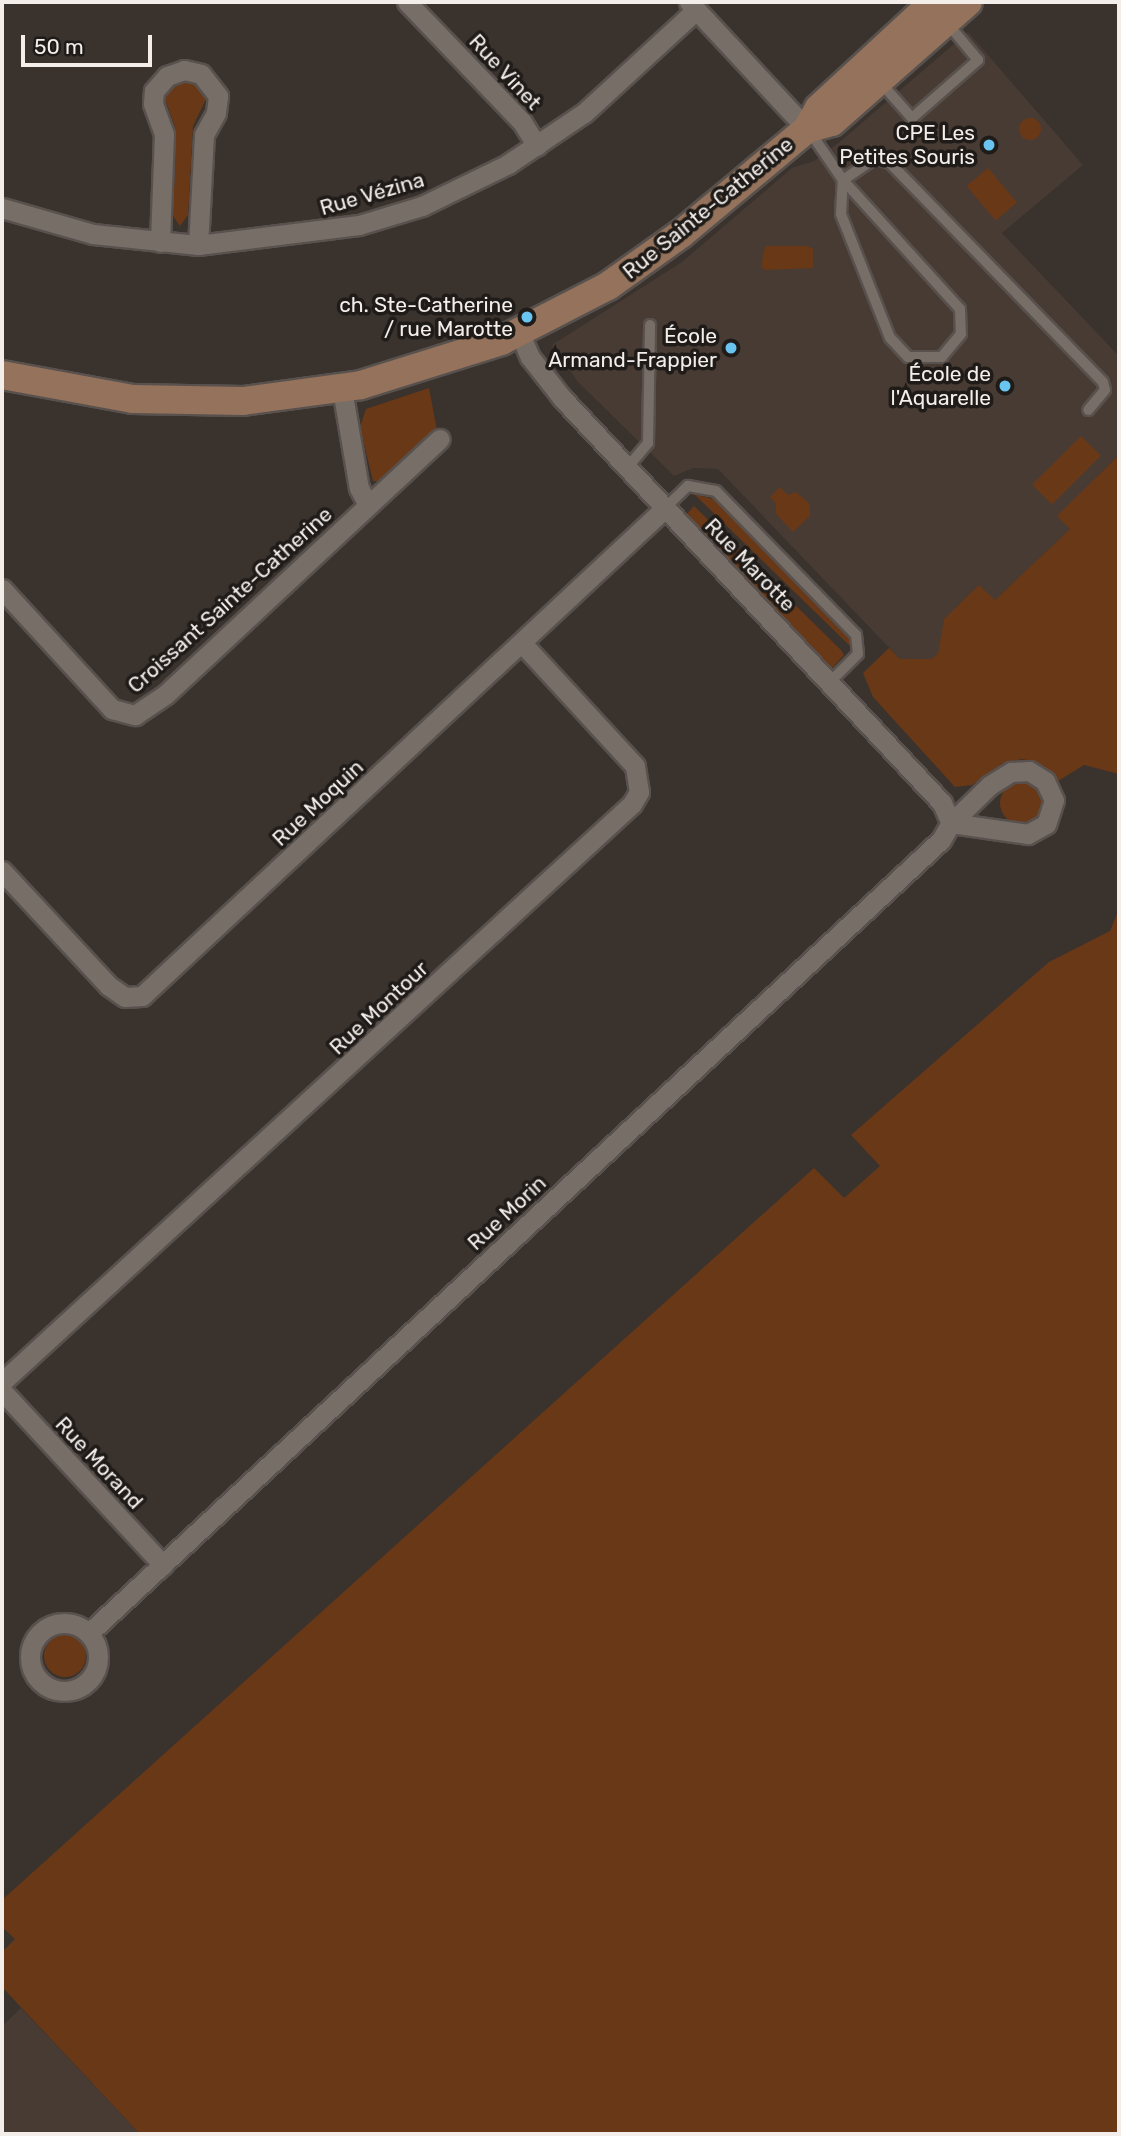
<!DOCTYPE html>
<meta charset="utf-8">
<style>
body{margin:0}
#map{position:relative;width:1121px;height:2136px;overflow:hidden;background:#3a322d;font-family:Rubik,sans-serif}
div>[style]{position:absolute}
.built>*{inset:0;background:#483b33}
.green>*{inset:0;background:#693817;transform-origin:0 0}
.round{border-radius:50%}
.roads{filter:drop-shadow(2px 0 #58514d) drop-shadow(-2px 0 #58514d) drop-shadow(0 2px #58514d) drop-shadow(0 -2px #58514d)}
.lane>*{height:10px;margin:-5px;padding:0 5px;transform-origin:5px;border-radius:5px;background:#786e68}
.street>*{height:19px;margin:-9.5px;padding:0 9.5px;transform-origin:9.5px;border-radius:9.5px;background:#786e68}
.street>.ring{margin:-9.5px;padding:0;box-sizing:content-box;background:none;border:19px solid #786e68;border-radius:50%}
.secondary>*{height:28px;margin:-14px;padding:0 14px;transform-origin:14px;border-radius:14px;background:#94725b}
.dots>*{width:19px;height:19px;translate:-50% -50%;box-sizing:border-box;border:4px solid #1e1b18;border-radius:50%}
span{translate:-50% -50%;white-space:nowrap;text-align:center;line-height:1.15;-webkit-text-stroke:7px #1e1b18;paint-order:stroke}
.street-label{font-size:21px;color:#f4eeeb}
.poi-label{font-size:21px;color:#f4eeeb}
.right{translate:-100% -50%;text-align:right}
.frame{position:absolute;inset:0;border:4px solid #f4eeeb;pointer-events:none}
.scale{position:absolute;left:21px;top:35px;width:131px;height:32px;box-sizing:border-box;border:4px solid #f4eeeb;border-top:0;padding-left:9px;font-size:21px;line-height:24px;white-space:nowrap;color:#f4eeeb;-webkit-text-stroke:5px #1e1b18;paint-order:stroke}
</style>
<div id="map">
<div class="built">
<div style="clip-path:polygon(968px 32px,1083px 165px,1002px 233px,1119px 356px,1119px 455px,1058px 516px,1070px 529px,994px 601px,979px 586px,944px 619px,939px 654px,931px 659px,900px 659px,718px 469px,693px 468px,674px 476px,578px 382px,552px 345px,682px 262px,792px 168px,814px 161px,842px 140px)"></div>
<div style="clip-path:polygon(21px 2008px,140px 2134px,2px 2134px,2px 2026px)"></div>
</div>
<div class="green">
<div style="clip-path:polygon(184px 81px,197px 84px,206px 99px,193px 126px,188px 215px,180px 226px,173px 216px,176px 130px,165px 99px,171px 87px)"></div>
<div class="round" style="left:1019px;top:118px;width:22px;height:22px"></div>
<div style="left:988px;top:168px;width:45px;height:28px;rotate:50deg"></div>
<div style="clip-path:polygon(765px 246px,807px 246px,813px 249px,813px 268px,765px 270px,761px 267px)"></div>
<div style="clip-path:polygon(429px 388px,437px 430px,382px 481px,373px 481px,360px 427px,366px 409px)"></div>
<div style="left:1081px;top:436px;width:28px;height:69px;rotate:45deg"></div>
<div style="clip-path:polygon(1119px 455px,1119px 774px,1084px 765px,1058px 781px,1036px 762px,1022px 759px,1003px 763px,972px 785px,955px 787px,873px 697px,863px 673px,889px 648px,900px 659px,931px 659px,938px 654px,944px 619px,979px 585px,995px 600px,1070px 529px,1057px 516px)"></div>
<div style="clip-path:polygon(780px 487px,788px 495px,796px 492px,810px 504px,810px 516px,793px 532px,776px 514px,776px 504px,770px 497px)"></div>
<div style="clip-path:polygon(694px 494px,717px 500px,851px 639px,851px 647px)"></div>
<div style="clip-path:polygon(694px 506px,841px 650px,844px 655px,833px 667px,829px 669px,685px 516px)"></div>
<div class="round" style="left:1000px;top:782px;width:42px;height:42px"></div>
<div style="clip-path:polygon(1119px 909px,1119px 2134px,140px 2134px,2px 1987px,2px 1952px,15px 1939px,2px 1927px,2px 1900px,814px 1168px,844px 1198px,880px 1166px,851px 1135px,1049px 962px,1110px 931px)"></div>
<div class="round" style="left:44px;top:1635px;width:42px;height:42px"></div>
</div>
<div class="roads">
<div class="lane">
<div style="left:881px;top:83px;width:47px;rotate:48.5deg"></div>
<div style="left:912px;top:118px;width:88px;rotate:-41.3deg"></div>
<div style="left:978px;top:60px;width:47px;rotate:-129.8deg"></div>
<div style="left:810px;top:132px;width:58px;rotate:55.5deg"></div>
<div style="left:843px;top:180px;width:174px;rotate:47.8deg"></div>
<div style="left:960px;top:309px;width:25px;rotate:88deg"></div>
<div style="left:961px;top:334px;width:30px;rotate:130deg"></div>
<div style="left:942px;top:357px;width:34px;rotate:180deg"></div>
<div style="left:908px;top:357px;width:26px;rotate:-133deg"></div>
<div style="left:890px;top:338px;width:133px;rotate:-111.6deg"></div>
<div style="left:841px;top:214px;width:34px;rotate:-87deg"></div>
<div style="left:843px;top:180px;width:40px;rotate:-34deg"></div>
<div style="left:876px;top:158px;width:15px;rotate:20deg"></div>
<div style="left:890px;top:163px;width:305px;rotate:45.8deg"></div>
<div style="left:1103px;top:382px;width:8px;rotate:76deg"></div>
<div style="left:1105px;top:390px;width:26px;rotate:130deg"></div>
<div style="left:627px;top:468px;width:33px;rotate:-50deg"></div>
<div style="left:648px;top:443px;width:118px;rotate:-89deg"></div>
<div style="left:665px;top:508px;width:32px;rotate:-44deg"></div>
<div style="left:688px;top:486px;width:28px;rotate:10deg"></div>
<div style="left:716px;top:491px;width:201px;rotate:45.8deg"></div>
<div style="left:856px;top:635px;width:19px;rotate:84deg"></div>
<div style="left:858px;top:654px;width:40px;rotate:135deg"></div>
</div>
<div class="street">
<div style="left:407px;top:2px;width:166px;rotate:46.2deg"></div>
<div style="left:522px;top:122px;width:28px;rotate:58deg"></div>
<div style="left:689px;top:2px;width:173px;rotate:47.1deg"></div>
<div style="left:2px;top:208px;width:95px;rotate:15.9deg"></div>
<div style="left:93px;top:234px;width:106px;rotate:6deg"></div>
<div style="left:198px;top:245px;width:162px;rotate:-7.1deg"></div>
<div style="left:359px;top:225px;width:66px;rotate:-16.8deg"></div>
<div style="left:422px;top:206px;width:96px;rotate:-26deg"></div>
<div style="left:508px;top:164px;width:92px;rotate:-33.9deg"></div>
<div style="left:584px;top:113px;width:152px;rotate:-42.6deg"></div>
<div style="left:160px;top:242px;width:108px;rotate:-87.9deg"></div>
<div style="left:164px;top:134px;width:32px;rotate:-110deg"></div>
<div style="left:153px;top:104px;width:13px;rotate:-86deg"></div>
<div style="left:154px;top:91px;width:20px;rotate:-49deg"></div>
<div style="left:167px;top:76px;width:18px;rotate:-19deg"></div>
<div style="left:184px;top:70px;width:17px;rotate:13deg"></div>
<div style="left:201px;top:74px;width:28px;rotate:52deg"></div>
<div style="left:218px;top:96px;width:17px;rotate:97deg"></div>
<div style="left:216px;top:113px;width:25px;rotate:119deg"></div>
<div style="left:204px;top:135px;width:110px;rotate:93.1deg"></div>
<div style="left:520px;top:334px;width:25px;rotate:67deg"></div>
<div style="left:530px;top:357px;width:52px;rotate:52deg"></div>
<div style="left:562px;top:398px;width:555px;rotate:46.82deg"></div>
<div style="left:942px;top:803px;width:22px;rotate:66deg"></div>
<div style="left:342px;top:389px;width:100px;rotate:80.3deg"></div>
<div style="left:359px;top:488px;width:19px;rotate:62deg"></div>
<div style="left:2px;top:589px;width:163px;rotate:47.5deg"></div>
<div style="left:112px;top:709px;width:24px;rotate:15deg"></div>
<div style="left:135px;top:715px;width:37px;rotate:-34deg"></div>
<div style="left:166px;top:694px;width:374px;rotate:-43deg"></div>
<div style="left:2px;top:871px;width:157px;rotate:47.1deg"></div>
<div style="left:109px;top:986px;width:19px;rotate:35deg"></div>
<div style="left:125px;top:997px;width:17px;rotate:-3deg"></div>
<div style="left:142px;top:996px;width:715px;rotate:-43.02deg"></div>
<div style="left:2px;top:1382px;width:855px;rotate:-42.54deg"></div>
<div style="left:632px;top:804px;width:14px;rotate:-60deg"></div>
<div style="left:639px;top:792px;width:26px;rotate:-99deg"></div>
<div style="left:635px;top:766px;width:167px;rotate:-132.6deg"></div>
<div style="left:2px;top:1391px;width:237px;rotate:47.2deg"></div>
<div class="ring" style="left:30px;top:1623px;width:49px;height:49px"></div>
<div style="left:89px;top:1633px;width:1164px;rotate:-42.95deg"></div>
<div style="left:941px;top:840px;width:20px;rotate:-60deg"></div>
<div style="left:951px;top:823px;width:54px;rotate:-44.3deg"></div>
<div style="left:990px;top:785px;width:25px;rotate:-32deg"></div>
<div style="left:1011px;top:772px;width:18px;rotate:-3deg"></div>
<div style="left:1029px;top:771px;width:19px;rotate:32deg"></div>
<div style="left:1045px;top:781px;width:21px;rotate:65deg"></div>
<div style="left:1054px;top:800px;width:25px;rotate:108deg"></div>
<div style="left:1046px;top:824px;width:21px;rotate:151deg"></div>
<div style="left:1028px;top:834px;width:78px;rotate:-171.9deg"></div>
</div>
<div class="secondary">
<div style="left:807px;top:129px;width:26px;rotate:-16deg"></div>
<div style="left:832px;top:122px;width:181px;rotate:-41.4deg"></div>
<div style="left:2px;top:375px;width:133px;rotate:10.4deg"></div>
<div style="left:133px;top:399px;width:110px;rotate:1deg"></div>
<div style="left:243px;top:401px;width:119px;rotate:-7.7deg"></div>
<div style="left:361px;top:385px;width:147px;rotate:-17.4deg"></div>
<div style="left:501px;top:341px;width:120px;rotate:-27.2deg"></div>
<div style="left:608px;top:286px;width:90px;rotate:-35.5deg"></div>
<div style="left:681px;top:234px;width:164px;rotate:-39.8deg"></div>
<div style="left:807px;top:129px;width:24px;rotate:-60deg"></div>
<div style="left:819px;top:108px;width:156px;rotate:-42.7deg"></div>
</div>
</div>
<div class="dots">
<div style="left:989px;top:145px;background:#69c4f0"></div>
<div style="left:527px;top:317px;background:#69c4f0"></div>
<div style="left:731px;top:348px;background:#69c4f0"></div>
<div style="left:1005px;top:386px;background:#69c4f0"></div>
</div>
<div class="street-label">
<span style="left:505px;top:72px;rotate:47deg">Rue Vinet</span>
<span style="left:372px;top:194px;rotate:-16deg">Rue Vézina</span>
<span style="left:708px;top:208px;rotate:-39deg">Rue Sainte-Catherine</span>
<span style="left:750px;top:565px;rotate:46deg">Rue Marotte</span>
<span style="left:230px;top:600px;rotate:-42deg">Croissant Sainte-Catherine</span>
<span style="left:318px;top:803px;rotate:-43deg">Rue Moquin</span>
<span style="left:379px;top:1008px;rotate:-43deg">Rue Montour</span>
<span style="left:507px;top:1213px;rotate:-43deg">Rue Morin</span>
<span style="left:99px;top:1463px;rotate:47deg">Rue Morand</span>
</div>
<div class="poi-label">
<span class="right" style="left:975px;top:145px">CPE Les<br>Petites Souris</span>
<span class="right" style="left:513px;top:317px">ch. Ste-Catherine<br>/ rue Marotte</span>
<span class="right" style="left:717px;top:348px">École<br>Armand-Frappier</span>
<span class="right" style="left:991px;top:386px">École de<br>l'Aquarelle</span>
</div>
<div class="frame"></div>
<div class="scale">50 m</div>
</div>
